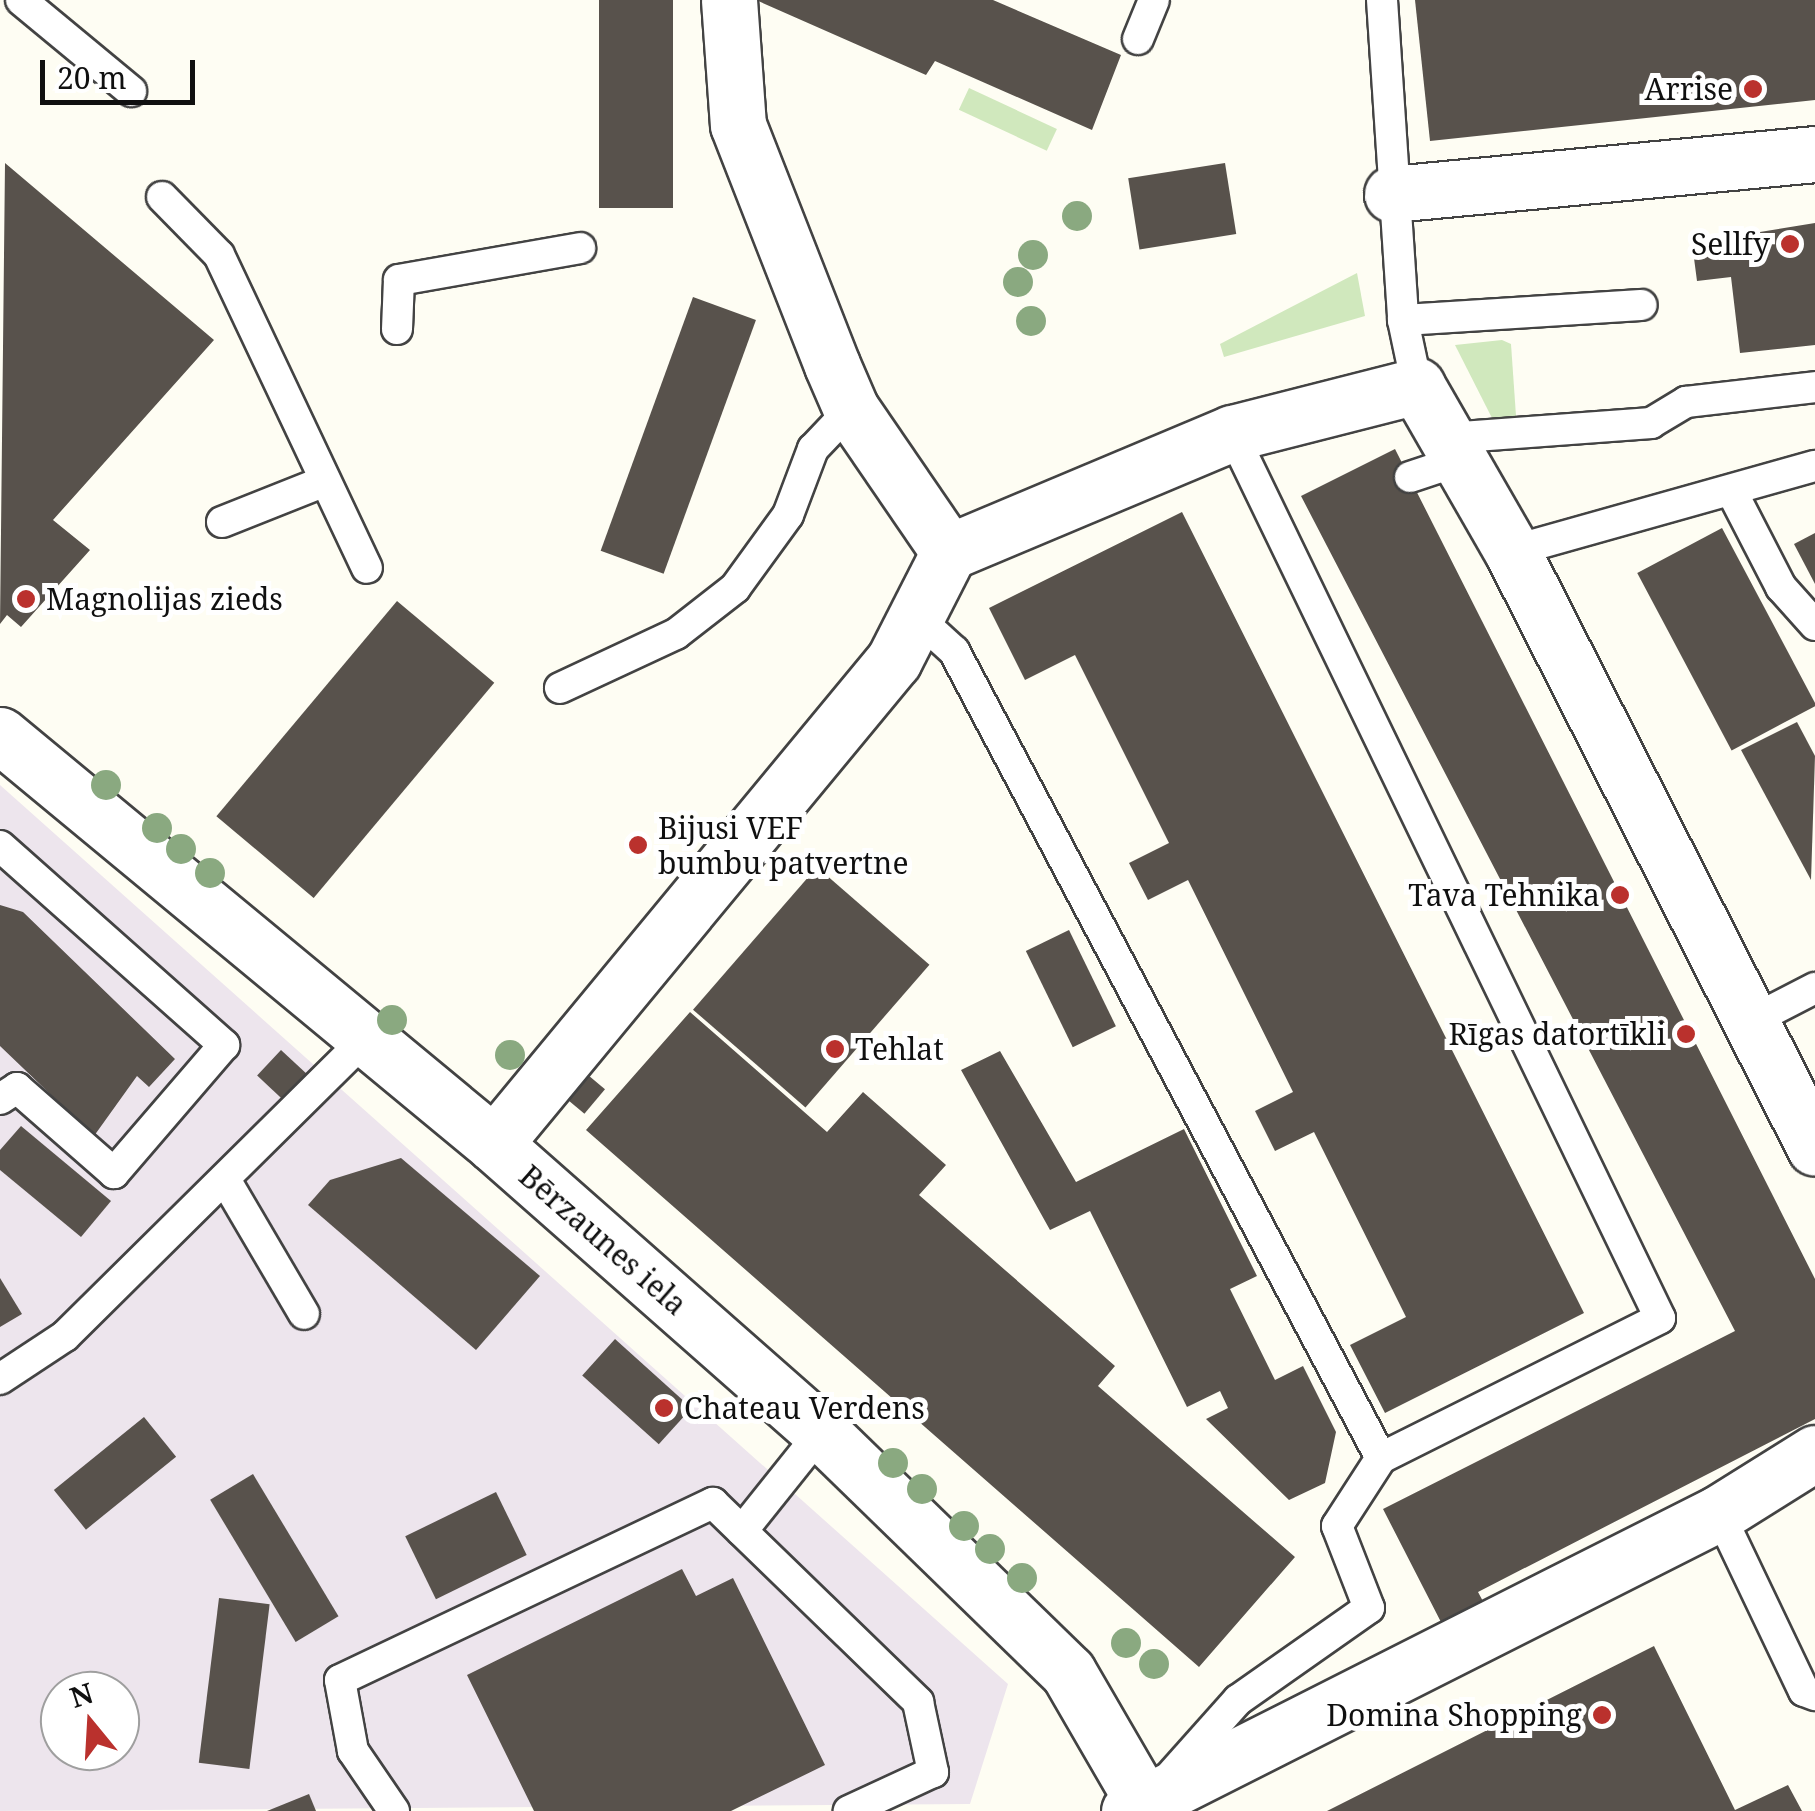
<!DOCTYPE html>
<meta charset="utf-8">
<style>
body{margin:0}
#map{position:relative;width:1815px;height:1811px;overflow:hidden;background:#fefdf3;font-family:"Noto Serif",serif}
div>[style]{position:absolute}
.industrial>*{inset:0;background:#ede5ed}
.green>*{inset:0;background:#d0e8bd;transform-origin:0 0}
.building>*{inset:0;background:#58524c;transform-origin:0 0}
.roads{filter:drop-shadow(2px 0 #434343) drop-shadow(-2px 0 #434343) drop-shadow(0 2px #434343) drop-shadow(0 -2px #434343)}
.lane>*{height:30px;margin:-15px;padding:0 15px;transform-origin:15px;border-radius:15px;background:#fff}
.street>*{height:55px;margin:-27.5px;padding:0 27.5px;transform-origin:27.5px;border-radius:27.5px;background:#fff}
.trees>*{width:30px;height:30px;margin:-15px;border-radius:50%;background:#8aa980}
.dots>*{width:28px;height:28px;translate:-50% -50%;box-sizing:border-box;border:5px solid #fff;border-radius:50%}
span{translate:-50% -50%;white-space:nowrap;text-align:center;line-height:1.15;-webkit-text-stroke:10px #fff;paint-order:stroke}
.poi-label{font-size:30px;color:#101010}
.right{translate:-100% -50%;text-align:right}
.left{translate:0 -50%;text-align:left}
.street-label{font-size:30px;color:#101010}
.north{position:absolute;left:40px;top:1671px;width:100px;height:100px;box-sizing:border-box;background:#fff;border:2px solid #9f9f9f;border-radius:50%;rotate:342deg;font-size:28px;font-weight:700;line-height:40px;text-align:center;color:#101010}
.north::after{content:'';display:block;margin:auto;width:35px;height:45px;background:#ba312d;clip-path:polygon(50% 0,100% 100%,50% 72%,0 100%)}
.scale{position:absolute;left:40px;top:60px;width:155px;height:45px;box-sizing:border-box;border:5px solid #101010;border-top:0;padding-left:12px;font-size:30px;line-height:35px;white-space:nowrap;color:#101010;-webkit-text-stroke:8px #fff;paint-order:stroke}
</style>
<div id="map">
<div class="industrial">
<div style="clip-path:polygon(evenodd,0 785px,1008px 1684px,970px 1804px,0 1811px,0 785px,60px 1691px,120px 1691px,120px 1751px,60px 1751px,60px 1691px)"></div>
</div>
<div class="green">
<div style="left:969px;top:88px;width:97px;height:24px;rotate:25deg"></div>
<div style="clip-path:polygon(1357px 273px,1365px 316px,1224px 357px,1220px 344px)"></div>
<div style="clip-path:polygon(1502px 340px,1511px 344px,1516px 416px,1493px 420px,1455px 345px)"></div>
</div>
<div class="building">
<div style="left:599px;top:0;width:74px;height:208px"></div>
<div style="clip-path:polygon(756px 0,993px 0,1121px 55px,1092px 130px,935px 61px,926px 75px)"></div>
<div style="clip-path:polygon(1415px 0,1815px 0,1815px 100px,1430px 141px)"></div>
<div style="clip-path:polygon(5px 163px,214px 340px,53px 520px,90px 550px,21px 627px,7px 615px,0 624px)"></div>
<div style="left:1225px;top:163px;width:72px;height:98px;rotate:81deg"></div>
<div style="clip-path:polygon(1815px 223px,1815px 345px,1740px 353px,1731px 277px,1697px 281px,1692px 243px)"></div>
<div style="left:693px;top:297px;width:67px;height:270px;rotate:20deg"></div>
<div style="clip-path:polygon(1395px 449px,1815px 1279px,1815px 1419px,1478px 1592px,1485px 1605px,1443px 1626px,1383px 1509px,1735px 1331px,1301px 496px)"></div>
<div style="clip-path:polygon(1182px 512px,1584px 1313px,1385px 1413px,1350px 1345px,1406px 1317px,1314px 1132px,1275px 1151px,1255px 1111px,1293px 1092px,1188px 880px,1148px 900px,1129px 863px,1169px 843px,1075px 655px,1025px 680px,989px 608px)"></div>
<div style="left:1722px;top:528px;width:201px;height:96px;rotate:62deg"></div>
<div style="clip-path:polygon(1815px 533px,1815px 584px,1794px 544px)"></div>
<div style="left:397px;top:601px;width:127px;height:281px;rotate:40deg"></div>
<div style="clip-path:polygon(1797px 722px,1815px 756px,1811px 880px,1741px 750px)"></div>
<div style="left:817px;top:867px;width:149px;height:189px;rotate:41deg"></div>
<div style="clip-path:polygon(0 905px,23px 912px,175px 1059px,149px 1087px,137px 1076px,94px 1136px,0 1046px)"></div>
<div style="left:1069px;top:930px;width:107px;height:48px;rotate:64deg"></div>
<div style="clip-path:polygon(690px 1012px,827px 1132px,863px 1092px,946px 1165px,919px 1195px,1115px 1366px,1098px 1386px,1295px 1557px,1199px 1667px,586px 1130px)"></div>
<div style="left:281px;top:1050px;width:35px;height:35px;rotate:43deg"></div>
<div style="clip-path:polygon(1000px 1051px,1076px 1182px,1184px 1129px,1257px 1276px,1230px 1289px,1275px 1380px,1303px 1366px,1336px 1432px,1325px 1483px,1289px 1500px,1206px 1419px,1228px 1408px,1220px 1391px,1187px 1407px,1090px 1211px,1050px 1230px,961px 1070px)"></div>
<div style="left:582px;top:1070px;width:30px;height:32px;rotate:40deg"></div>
<div style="clip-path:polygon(21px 1126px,111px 1201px,81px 1237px,0 1170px,0 1150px)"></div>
<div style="clip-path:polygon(401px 1158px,540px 1276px,476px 1350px,308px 1205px,330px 1180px)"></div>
<div style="clip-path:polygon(0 1278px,22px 1314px,0 1327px)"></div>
<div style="left:615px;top:1339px;width:103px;height:49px;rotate:42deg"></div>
<div style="left:144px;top:1417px;width:51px;height:116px;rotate:51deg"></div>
<div style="left:253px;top:1474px;width:166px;height:50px;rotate:59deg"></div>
<div style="left:496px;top:1492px;width:70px;height:101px;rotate:64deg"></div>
<div style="clip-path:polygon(682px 1569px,696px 1596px,733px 1578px,825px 1765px,731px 1811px,534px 1811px,467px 1675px)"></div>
<div style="left:219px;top:1598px;width:51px;height:166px;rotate:7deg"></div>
<div style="clip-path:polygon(1654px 1646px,1735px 1810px,1788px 1785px,1802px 1811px,1327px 1811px)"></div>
<div style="clip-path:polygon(309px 1794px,316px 1811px,267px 1811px)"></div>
</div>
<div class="roads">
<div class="lane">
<div style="left:21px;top:0;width:143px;rotate:39.6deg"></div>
<div style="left:1382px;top:0;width:321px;rotate:86.2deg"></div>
<div style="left:1403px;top:320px;width:67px;rotate:78deg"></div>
<div style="left:1138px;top:39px;width:42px;rotate:-67.7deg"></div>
<div style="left:162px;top:197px;width:81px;rotate:45.5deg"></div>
<div style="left:219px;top:255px;width:346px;rotate:64.7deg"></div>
<div style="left:1403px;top:320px;width:239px;rotate:-3.6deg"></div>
<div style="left:397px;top:329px;width:49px;rotate:-87.7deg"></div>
<div style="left:399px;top:280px;width:184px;rotate:-10deg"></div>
<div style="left:1448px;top:438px;width:204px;rotate:-4.2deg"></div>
<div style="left:1651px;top:423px;width:41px;rotate:-31deg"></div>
<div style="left:1686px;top:402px;width:130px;rotate:-6.6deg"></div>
<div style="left:1410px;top:477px;width:54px;rotate:-18.4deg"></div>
<div style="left:1733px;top:494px;width:105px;rotate:62.7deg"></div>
<div style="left:1781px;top:587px;width:51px;rotate:48.2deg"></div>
<div style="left:222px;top:522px;width:111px;rotate:-21.7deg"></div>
<div style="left:1512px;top:551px;width:315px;rotate:-15.7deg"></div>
<div style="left:920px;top:620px;width:46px;rotate:42.4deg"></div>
<div style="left:954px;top:651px;width:913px;rotate:62.12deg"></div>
<div style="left:560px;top:688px;width:128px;rotate:-25deg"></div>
<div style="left:676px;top:634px;width:75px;rotate:-37.9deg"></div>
<div style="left:735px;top:588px;width:90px;rotate:-54deg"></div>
<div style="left:788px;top:515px;width:71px;rotate:-69.3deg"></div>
<div style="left:813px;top:449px;width:55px;rotate:-46.5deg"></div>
<div style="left:0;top:846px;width:300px;rotate:41.6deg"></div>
<div style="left:224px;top:1045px;width:169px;rotate:130.7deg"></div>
<div style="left:114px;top:1173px;width:129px;rotate:-138.8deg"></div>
<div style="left:17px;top:1088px;width:20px;rotate:147deg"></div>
<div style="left:1751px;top:1021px;width:72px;rotate:-27.3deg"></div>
<div style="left:226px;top:1181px;width:154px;rotate:59.6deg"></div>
<div style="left:0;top:1379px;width:78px;rotate:-33.5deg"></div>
<div style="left:65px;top:1336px;width:425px;rotate:-44.7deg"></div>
<div style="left:1719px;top:1513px;width:197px;rotate:64.5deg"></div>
<div style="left:1804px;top:1691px;width:12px;rotate:20deg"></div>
<div style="left:742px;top:1531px;width:127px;rotate:-51.4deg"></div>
<div style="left:1172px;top:1774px;width:99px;rotate:-48.3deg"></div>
<div style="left:1238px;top:1700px;width:160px;rotate:-35.1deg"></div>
<div style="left:1369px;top:1608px;width:88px;rotate:-111.3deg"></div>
<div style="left:1337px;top:1526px;width:81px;rotate:-57.1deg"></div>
<div style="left:1381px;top:1458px;width:312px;rotate:-26.6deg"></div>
<div style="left:1660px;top:1318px;width:983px;rotate:-115.81deg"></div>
<div style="left:394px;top:1811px;width:73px;rotate:-124.3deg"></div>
<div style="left:353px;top:1751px;width:72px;rotate:-100.4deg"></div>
<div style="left:340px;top:1680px;width:413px;rotate:-25.4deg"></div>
<div style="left:713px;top:1503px;width:286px;rotate:44.1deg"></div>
<div style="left:918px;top:1702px;width:72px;rotate:77.9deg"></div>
<div style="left:933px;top:1772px;width:93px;rotate:155.1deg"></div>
</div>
<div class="street">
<div style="left:729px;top:0;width:125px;rotate:85.9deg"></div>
<div style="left:738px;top:125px;width:258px;rotate:68.6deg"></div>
<div style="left:832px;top:365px;width:48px;rotate:66.6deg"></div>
<div style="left:851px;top:409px;width:173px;rotate:55.6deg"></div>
<div style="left:1392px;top:194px;width:425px;rotate:-5.4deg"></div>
<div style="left:0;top:735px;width:641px;rotate:39.62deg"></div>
<div style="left:494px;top:1144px;width:436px;rotate:41.4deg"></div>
<div style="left:821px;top:1432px;width:344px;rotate:44.2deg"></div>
<div style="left:1068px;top:1672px;width:151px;rotate:59.9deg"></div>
<div style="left:494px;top:1144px;width:628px;rotate:-50.43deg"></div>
<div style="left:894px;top:660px;width:121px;rotate:-63deg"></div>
<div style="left:949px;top:552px;width:307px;rotate:-22.8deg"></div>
<div style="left:1232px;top:433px;width:191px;rotate:-14.3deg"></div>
<div style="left:1417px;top:386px;width:190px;rotate:60.1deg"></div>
<div style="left:1512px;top:551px;width:669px;rotate:63.09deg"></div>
<div style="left:1129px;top:1811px;width:661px;rotate:-26.8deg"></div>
<div style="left:1719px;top:1513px;width:113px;rotate:-32deg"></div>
</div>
</div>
<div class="trees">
<div style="left:1077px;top:216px"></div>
<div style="left:1033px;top:255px"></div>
<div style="left:1018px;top:282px"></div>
<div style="left:1031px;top:321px"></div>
<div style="left:106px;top:785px"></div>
<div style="left:157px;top:828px"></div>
<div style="left:181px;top:849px"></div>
<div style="left:210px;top:873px"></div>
<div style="left:392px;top:1020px"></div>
<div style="left:510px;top:1055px"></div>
<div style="left:893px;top:1463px"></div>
<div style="left:922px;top:1489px"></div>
<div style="left:964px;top:1526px"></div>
<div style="left:990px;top:1549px"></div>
<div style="left:1022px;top:1578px"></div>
<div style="left:1126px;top:1643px"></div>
<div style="left:1154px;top:1664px"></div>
</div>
<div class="dots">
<div style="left:1753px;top:89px;background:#ba312d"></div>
<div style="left:1790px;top:244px;background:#ba312d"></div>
<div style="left:26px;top:599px;background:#ba312d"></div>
<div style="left:638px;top:845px;background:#ba312d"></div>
<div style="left:1620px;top:895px;background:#ba312d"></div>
<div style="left:1686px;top:1034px;background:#ba312d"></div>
<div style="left:835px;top:1049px;background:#ba312d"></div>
<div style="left:664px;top:1408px;background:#ba312d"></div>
<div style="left:1602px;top:1715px;background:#ba312d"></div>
</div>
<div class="poi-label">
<span class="right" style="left:1733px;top:89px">Arrise</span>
<span class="right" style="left:1770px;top:244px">Sellfy</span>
<span class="left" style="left:46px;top:599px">Magnolijas zieds</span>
<span class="left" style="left:658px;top:845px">Bijusi VEF<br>bumbu patvertne</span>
<span class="right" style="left:1600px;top:895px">Tava Tehnika</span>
<span class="right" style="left:1666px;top:1034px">Rīgas datortīkli</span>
<span class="left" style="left:855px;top:1049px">Tehlat</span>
<span class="left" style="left:684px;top:1408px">Chateau Verdens</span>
<span class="right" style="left:1582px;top:1715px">Domina Shopping</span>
</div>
<div class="street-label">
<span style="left:603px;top:1240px;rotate:41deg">Bērzaunes iela</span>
</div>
<div class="north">N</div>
<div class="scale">20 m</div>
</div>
